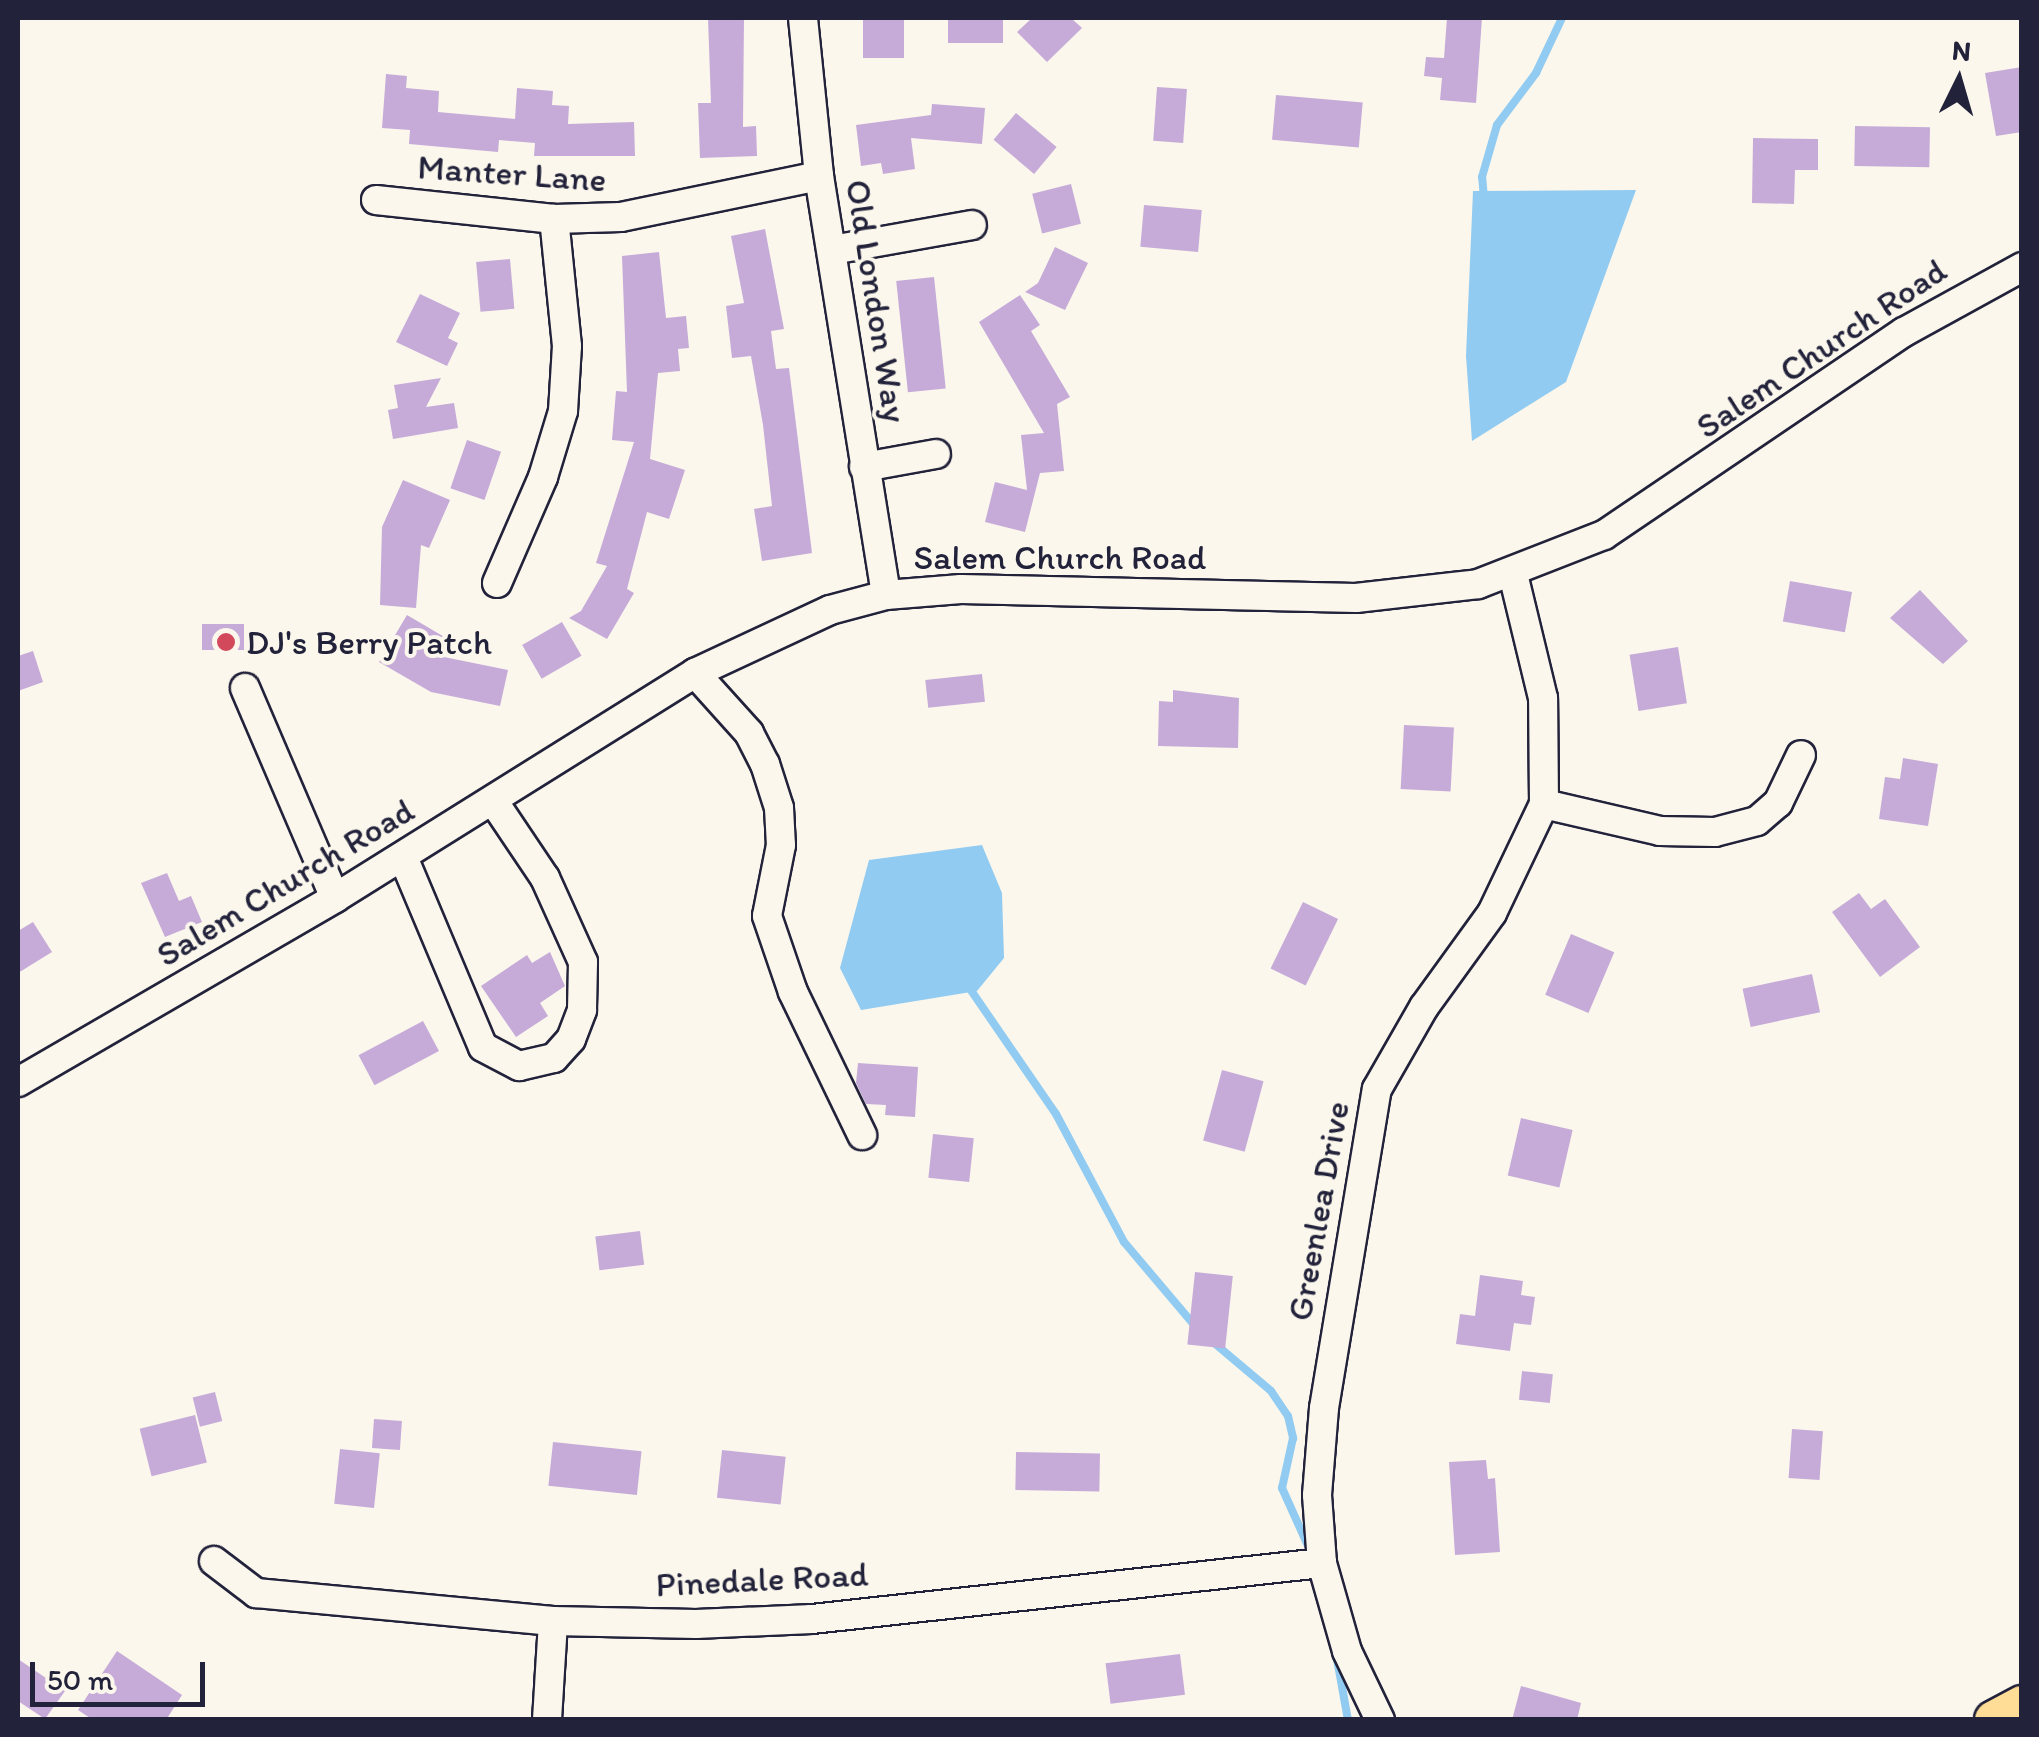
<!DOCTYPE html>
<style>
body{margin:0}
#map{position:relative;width:2039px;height:1737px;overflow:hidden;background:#fbf7ec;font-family:Itim,sans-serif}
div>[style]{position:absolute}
.water>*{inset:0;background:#91cbf1}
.stream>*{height:8px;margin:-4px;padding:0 4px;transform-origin:4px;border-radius:4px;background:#91cbf1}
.building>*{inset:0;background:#c6abd9;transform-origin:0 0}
.roads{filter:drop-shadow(2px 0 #22223b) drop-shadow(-2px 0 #22223b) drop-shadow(0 2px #22223b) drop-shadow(0 -2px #22223b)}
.minor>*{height:28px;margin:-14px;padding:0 14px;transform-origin:14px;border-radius:14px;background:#fbf7ec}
.major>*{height:38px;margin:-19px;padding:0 19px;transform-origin:19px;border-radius:19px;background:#ffdd96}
.dots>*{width:28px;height:28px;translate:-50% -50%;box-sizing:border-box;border:5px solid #fbf7ec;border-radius:50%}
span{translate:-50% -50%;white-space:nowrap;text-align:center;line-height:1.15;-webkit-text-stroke:8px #fbf7ec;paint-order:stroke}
.street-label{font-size:35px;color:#22223b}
.poi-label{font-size:35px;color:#22223b}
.left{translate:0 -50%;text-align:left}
.frame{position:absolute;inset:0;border:20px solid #22223b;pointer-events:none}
.north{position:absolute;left:1909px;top:30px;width:100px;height:100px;-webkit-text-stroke:8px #fbf7ec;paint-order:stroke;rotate:5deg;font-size:28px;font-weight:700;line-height:40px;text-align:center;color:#22223b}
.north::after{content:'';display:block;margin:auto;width:35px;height:45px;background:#22223b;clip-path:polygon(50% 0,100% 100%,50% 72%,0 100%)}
.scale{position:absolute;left:30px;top:1662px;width:175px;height:45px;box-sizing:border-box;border:5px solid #22223b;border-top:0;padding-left:12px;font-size:30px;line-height:35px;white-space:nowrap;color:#22223b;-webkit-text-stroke:8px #fbf7ec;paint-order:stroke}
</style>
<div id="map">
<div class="water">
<div style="clip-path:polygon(1636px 190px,1566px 382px,1472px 441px,1466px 356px,1473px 191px)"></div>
<div style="clip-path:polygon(982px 845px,1002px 893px,1004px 958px,977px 991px,861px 1010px,840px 968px,869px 860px)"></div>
</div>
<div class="stream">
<div style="left:1484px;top:198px;width:21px;rotate:-95deg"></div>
<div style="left:1482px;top:177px;width:54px;rotate:-73.9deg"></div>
<div style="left:1497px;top:125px;width:65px;rotate:-53.1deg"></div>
<div style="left:1536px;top:73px;width:61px;rotate:-64.7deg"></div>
<div style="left:968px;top:986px;width:155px;rotate:55.5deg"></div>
<div style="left:1056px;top:1114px;width:145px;rotate:62deg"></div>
<div style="left:1124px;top:1242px;width:110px;rotate:49.8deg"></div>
<div style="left:1213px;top:1342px;width:76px;rotate:40.2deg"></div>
<div style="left:1271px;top:1391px;width:30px;rotate:56deg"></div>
<div style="left:1288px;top:1416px;width:23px;rotate:77deg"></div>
<div style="left:1293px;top:1438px;width:51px;rotate:102.4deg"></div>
<div style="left:1282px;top:1488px;width:66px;rotate:65.8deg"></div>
<div style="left:1337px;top:1659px;width:62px;rotate:79.8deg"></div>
</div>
<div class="building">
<div style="clip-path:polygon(708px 18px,744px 18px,743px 127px,756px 126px,757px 156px,700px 158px,698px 103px,711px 103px)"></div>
<div style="left:863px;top:18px;width:41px;height:40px"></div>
<div style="left:948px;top:18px;width:55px;height:25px"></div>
<div style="clip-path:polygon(1032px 18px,1071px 18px,1082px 28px,1047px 62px,1017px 32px)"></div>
<div style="clip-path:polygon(1447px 18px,1482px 18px,1476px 103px,1440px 100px,1442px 78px,1424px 76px,1426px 57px,1444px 58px)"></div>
<div style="clip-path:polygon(2022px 67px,2022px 132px,1996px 136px,1985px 73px)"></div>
<div style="clip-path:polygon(386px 74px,407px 76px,406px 88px,439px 91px,438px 112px,515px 119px,517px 88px,553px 91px,552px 105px,569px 106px,568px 124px,634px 122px,635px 156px,534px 156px,535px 143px,499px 140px,498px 152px,409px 144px,410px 130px,382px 128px)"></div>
<div style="left:1157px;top:87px;width:30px;height:54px;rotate:4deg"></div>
<div style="left:1276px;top:95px;width:87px;height:45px;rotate:5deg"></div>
<div style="clip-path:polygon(932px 104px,985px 108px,982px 144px,911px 138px,915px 169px,883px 174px,881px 163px,861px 166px,856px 125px,931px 115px)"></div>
<div style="left:1016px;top:113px;width:53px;height:35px;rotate:40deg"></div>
<div style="left:1855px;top:126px;width:75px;height:40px;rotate:1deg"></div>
<div style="clip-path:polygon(1753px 138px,1818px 139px,1818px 170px,1795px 170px,1794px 204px,1752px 203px)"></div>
<div style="left:1071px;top:184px;width:41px;height:40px;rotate:76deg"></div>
<div style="left:1144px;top:205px;width:58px;height:42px;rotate:5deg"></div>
<div style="clip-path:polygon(765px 229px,784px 329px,771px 331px,776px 369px,789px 368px,812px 553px,762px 561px,754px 509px,772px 506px,763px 425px,751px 356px,732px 358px,726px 306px,744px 303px,731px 236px)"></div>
<div style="clip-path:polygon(1055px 247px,1088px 263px,1065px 310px,1025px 292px,1038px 283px)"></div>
<div style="clip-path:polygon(659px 252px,666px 318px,686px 316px,689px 348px,678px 349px,680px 371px,658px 373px,650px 459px,685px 470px,669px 519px,647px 512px,627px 589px,634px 593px,607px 639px,569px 618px,581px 611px,607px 566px,596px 563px,634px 442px,612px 440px,616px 391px,627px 392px,622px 256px)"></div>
<div style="left:510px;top:259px;width:50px;height:34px;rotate:85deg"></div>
<div style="left:934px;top:277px;width:112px;height:38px;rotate:84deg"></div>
<div style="clip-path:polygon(420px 294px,460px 313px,448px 338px,458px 343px,447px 366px,396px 342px)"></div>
<div style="clip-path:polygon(1020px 295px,1040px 325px,1031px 331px,1070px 397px,1057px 404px,1064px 471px,1040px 473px,1025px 532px,985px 522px,995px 482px,1027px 490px,1021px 435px,1044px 433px,979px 322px)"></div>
<div style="clip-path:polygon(441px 378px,426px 407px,454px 403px,458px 428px,393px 439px,388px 410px,398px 408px,394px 385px)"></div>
<div style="left:467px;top:440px;width:36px;height:51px;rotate:19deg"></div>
<div style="clip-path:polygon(403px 480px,450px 500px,429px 548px,421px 545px,416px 608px,380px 605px,382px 527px)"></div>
<div style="left:1790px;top:581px;width:63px;height:41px;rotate:10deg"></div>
<div style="clip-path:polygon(1920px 590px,1968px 641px,1943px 664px,1890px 618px)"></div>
<div style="clip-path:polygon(407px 615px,453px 642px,444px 657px,508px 670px,500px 706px,431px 692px,379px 662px)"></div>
<div style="left:562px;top:622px;width:39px;height:46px;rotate:60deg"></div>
<div style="left:244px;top:624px;width:26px;height:42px;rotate:90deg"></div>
<div style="left:1678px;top:647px;width:57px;height:49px;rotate:81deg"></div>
<div style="clip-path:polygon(33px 651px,43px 682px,18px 691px,18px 656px)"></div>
<div style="left:982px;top:674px;width:28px;height:57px;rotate:84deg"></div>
<div style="clip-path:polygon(1173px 690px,1239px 698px,1238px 748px,1158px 746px,1159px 701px,1173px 702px)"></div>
<div style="left:1404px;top:725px;width:50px;height:64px;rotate:3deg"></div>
<div style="clip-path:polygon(1903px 758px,1938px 764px,1928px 826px,1879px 819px,1885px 777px,1900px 779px)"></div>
<div style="clip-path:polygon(167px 873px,179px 901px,191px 896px,202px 922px,165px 937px,141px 883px)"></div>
<div style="clip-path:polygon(1859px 893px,1871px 909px,1885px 899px,1920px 947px,1880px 977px,1832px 912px)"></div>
<div style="left:1303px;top:902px;width:39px;height:74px;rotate:26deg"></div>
<div style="clip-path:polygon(33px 922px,52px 952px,18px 973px,18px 931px)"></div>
<div style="left:1571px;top:934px;width:47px;height:66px;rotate:23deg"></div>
<div style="clip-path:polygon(550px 952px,565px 986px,540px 1003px,548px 1016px,516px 1037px,481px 986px,527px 955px,532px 963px)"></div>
<div style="left:1812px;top:974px;width:39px;height:71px;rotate:78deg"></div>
<div style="left:423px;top:1021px;width:34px;height:73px;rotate:62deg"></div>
<div style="clip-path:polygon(858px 1063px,918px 1067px,915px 1117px,885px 1115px,886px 1105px,866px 1104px,856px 1083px)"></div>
<div style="left:1222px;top:1070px;width:43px;height:73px;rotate:15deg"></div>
<div style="left:1521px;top:1118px;width:53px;height:59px;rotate:13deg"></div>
<div style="left:933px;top:1134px;width:41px;height:44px;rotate:6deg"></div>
<div style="left:640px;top:1231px;width:34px;height:45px;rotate:83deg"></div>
<div style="left:1195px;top:1272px;width:38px;height:73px;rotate:6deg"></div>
<div style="clip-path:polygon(1480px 1275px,1523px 1281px,1521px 1295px,1535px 1297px,1531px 1325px,1514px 1323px,1510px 1351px,1456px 1344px,1460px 1314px,1475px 1316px)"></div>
<div style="left:1522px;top:1371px;width:31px;height:29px;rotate:6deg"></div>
<div style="left:215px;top:1392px;width:30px;height:23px;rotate:76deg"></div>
<div style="left:195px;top:1415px;width:49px;height:57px;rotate:76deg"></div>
<div style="left:374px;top:1419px;width:28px;height:29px;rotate:4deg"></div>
<div style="left:1792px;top:1429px;width:31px;height:49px;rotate:4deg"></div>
<div style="left:553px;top:1442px;width:89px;height:44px;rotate:6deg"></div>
<div style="left:340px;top:1449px;width:40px;height:55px;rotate:6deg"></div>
<div style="left:722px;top:1450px;width:64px;height:48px;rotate:6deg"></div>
<div style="left:1016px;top:1452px;width:84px;height:38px;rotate:1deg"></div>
<div style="clip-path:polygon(1486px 1460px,1488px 1479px,1495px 1478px,1500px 1552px,1455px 1555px,1449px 1462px)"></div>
<div style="clip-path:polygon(117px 1651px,182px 1695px,166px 1720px,93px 1720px,78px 1710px)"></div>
<div style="left:1180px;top:1654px;width:41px;height:75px;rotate:83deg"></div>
<div style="clip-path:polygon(18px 1659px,65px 1691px,45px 1719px,18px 1701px)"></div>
<div style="clip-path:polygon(1521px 1686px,1581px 1703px,1577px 1720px,1512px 1720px)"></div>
</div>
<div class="roads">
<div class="minor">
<div style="left:803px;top:18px;width:159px;rotate:84.2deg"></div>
<div style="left:819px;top:176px;width:424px;rotate:80.9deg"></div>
<div style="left:376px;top:200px;width:179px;rotate:6.1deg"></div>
<div style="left:554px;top:219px;width:67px;rotate:-1.7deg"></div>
<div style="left:621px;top:217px;width:202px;rotate:-11.7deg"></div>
<div style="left:832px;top:250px;width:142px;rotate:-10.1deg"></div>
<div style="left:864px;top:467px;width:73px;rotate:-10.2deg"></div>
<div style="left:497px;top:583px;width:116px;rotate:-66.5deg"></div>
<div style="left:543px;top:477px;width:69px;rotate:-73.1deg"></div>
<div style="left:563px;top:411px;width:65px;rotate:-86.5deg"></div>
<div style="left:567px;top:346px;width:128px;rotate:-95.8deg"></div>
<div style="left:695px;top:673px;width:81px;rotate:48deg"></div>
<div style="left:749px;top:733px;width:35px;rotate:63deg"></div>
<div style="left:765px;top:764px;width:46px;rotate:72.3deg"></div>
<div style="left:779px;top:808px;width:37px;rotate:87deg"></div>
<div style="left:781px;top:845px;width:72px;rotate:101.2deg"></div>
<div style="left:767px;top:916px;width:80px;rotate:71.1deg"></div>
<div style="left:793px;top:992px;width:159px;rotate:64.2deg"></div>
<div style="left:245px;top:688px;width:228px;rotate:66.8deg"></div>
<div style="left:1544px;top:804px;width:119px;rotate:13.1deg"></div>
<div style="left:1660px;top:831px;width:55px;rotate:1deg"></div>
<div style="left:1715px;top:832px;width:43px;rotate:-14.7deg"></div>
<div style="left:1757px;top:821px;width:28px;rotate:-41deg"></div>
<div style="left:1778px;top:803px;width:53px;rotate:-64.4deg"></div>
<div style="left:403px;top:857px;width:206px;rotate:67.2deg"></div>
<div style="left:483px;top:1047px;width:41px;rotate:27.8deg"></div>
<div style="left:519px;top:1066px;width:36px;rotate:-13deg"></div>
<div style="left:554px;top:1058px;width:25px;rotate:-48deg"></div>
<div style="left:571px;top:1039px;width:31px;rotate:-69deg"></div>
<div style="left:582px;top:1010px;width:48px;rotate:-88.8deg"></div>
<div style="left:583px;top:962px;width:92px;rotate:-114.3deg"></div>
<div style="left:545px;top:878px;width:92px;rotate:-123.9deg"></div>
<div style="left:18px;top:1082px;width:367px;rotate:-30.1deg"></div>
<div style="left:335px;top:898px;width:425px;rotate:-32deg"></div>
<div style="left:695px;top:673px;width:149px;rotate:-25deg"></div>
<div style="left:830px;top:610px;width:58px;rotate:-15deg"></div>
<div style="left:886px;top:595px;width:75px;rotate:-4.6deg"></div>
<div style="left:961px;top:589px;width:395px;rotate:1.3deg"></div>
<div style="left:1356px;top:598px;width:123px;rotate:-6.5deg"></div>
<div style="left:1478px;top:584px;width:135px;rotate:-21.3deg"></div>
<div style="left:1604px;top:535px;width:362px;rotate:-34.1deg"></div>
<div style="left:1904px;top:332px;width:135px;rotate:-28.8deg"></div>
<div style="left:214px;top:1561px;width:53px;rotate:37.3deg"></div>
<div style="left:256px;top:1593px;width:298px;rotate:5.4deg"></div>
<div style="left:553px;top:1621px;width:143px;rotate:1.2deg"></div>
<div style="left:696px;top:1624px;width:116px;rotate:-2.5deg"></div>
<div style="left:812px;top:1619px;width:513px;rotate:-6.27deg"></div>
<div style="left:547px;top:1720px;width:99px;rotate:-86.5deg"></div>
<div style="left:1380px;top:1720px;width:76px;rotate:-115.6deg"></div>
<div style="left:1347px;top:1651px;width:91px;rotate:-105.9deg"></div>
<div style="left:1322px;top:1563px;width:68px;rotate:-94.2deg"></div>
<div style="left:1317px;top:1495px;width:87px;rotate:-85.4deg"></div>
<div style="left:1324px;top:1408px;width:323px;rotate:-80.6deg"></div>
<div style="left:1377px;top:1089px;width:95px;rotate:-60.2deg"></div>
<div style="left:1424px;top:1007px;width:116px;rotate:-54.1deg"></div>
<div style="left:1492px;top:913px;width:121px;rotate:-64.5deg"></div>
<div style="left:1544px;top:804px;width:106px;rotate:-90.5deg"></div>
<div style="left:1543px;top:698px;width:128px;rotate:-103.6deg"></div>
</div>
<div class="major">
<div style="left:1994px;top:1720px;width:32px;rotate:-28deg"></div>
</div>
</div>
<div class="dots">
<div style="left:226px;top:642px;background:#d1495b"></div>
</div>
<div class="street-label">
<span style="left:512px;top:173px;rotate:4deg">Manter Lane</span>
<span style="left:877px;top:301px;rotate:81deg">Old London Way</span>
<span style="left:1821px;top:348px;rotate:-34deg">Salem Church Road</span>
<span style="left:1060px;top:557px">Salem Church Road</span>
<span style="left:285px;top:882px;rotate:-31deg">Salem Church Road</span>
<span style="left:1318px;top:1211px;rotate:-80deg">Greenlea Drive</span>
<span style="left:762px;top:1579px;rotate:-3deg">Pinedale Road</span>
</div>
<div class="poi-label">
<span class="left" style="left:246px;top:642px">DJ's Berry Patch</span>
</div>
<div class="frame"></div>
<div class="north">N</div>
<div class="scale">50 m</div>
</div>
